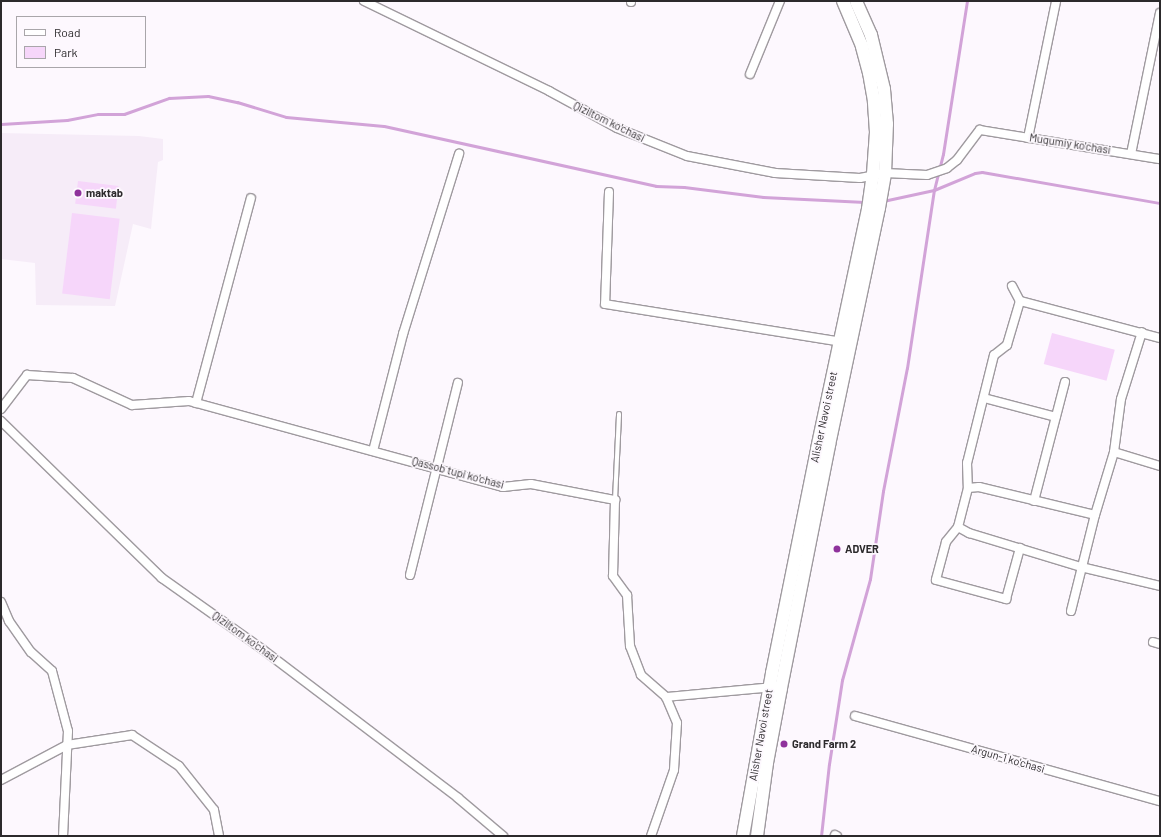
<!DOCTYPE html>
<style>
body{margin:0}
#map{position:relative;width:1161px;height:837px;overflow:hidden;background:#fdf8fe;font-family:Barlow,sans-serif}
div>[style]{position:absolute}
.built>*{inset:0;background:#f6ecf8}
.green>*{inset:0;background:#f6d6fa;transform-origin:0 0}
.stream>*{height:3px;margin:-1.5px;padding:0 1.5px;transform-origin:1.5px;border-radius:1.5px;background:#d2a3d8}
.roads{filter:drop-shadow(1px 0 #9f9a9f) drop-shadow(-1px 0 #9f9a9f) drop-shadow(0 1px #9f9a9f) drop-shadow(0 -1px #9f9a9f)}
.service>*{height:4px;margin:-2px;padding:0 2px;transform-origin:2px;border-radius:2px;background:#fff}
.minor>*{height:8px;margin:-4px;padding:0 4px;transform-origin:4px;border-radius:4px;background:#fff}
.secondary>*{height:12px;margin:-6px;padding:0 6px;transform-origin:6px;border-radius:6px;background:#fff}
.dots>*{width:11px;height:11px;translate:-50% -50%;box-sizing:border-box;border:2px solid #fdf8fe;border-radius:50%}
span{translate:-50% -50%;white-space:nowrap;text-align:center;line-height:1.15;-webkit-text-stroke:3.5px #fdf8fe;paint-order:stroke}
.street-label{font-size:11px;color:#2c2a2c}
.poi-label{font-size:11px;color:#2c2a2c;font-weight:700}
.left{translate:0 -50%;text-align:left}
.frame{position:absolute;inset:0;border:2px solid #2c2a2c;pointer-events:none}
.legend{position:absolute;left:16px;top:16px;width:130px;height:52px;box-sizing:border-box;background:#fdf8fe;border:1px solid #a9a6aa;margin:0;padding:5px 7px;list-style:none;font-size:12px;color:#2c2a2c}
.legend li{display:flex;align-items:center;gap:8px;height:20px}
.legend b{width:20px;border:1px solid #a9a6aa}
</style>
<div id="map">
<div class="built">
<div style="clip-path:polygon(1px 133px,139px 136px,163px 139px,163px 160px,158px 162px,151px 229px,133px 224px,115px 306px,36px 305px,35px 263px,1px 259px)"></div>
</div>
<div class="green">
<div style="left:78px;top:181px;width:41px;height:23px;rotate:7deg"></div>
<div style="left:72px;top:213px;width:48px;height:81px;rotate:7deg"></div>
<div style="left:1052px;top:333px;width:65px;height:32px;rotate:15deg"></div>
</div>
<div class="stream">
<div style="left:1px;top:124px;width:66px;rotate:-3.5deg"></div>
<div style="left:67px;top:120px;width:32px;rotate:-11deg"></div>
<div style="left:98px;top:114px;width:26px"></div>
<div style="left:124px;top:114px;width:48px;rotate:-19.6deg"></div>
<div style="left:169px;top:98px;width:39px;rotate:-3deg"></div>
<div style="left:208px;top:96px;width:30px;rotate:12deg"></div>
<div style="left:237px;top:102px;width:51px;rotate:17deg"></div>
<div style="left:286px;top:117px;width:98px;rotate:5.2deg"></div>
<div style="left:384px;top:126px;width:279px;rotate:12.4deg"></div>
<div style="left:656px;top:186px;width:28px;rotate:2deg"></div>
<div style="left:684px;top:187px;width:80px;rotate:7.2deg"></div>
<div style="left:763px;top:197px;width:102px;rotate:2.8deg"></div>
<div style="left:883px;top:201px;width:52px;rotate:-12.2deg"></div>
<div style="left:934px;top:190px;width:44px;rotate:-22.5deg"></div>
<div style="left:975px;top:173px;width:7px;rotate:-8deg"></div>
<div style="left:982px;top:172px;width:181px;rotate:9.9deg"></div>
<div style="left:821px;top:836px;width:72px;rotate:-83.7deg"></div>
<div style="left:829px;top:764px;width:85px;rotate:-81.2deg"></div>
<div style="left:842px;top:680px;width:105px;rotate:-74.5deg"></div>
<div style="left:870px;top:579px;width:89px;rotate:-81.6deg"></div>
<div style="left:883px;top:491px;width:125px;rotate:-79deg"></div>
<div style="left:907px;top:368px;width:180px;rotate:-81.4deg"></div>
<div style="left:934px;top:190px;width:37px;rotate:-76deg"></div>
<div style="left:943px;top:154px;width:155px;rotate:-81.1deg"></div>
</div>
<div class="roads">
<div class="service">
<div style="left:615px;top:500px;width:86px;rotate:-87.3deg"></div>
</div>
<div class="minor">
<div style="left:364px;top:1px;width:206px;rotate:25.9deg"></div>
<div style="left:549px;top:91px;width:77px;rotate:28.6deg"></div>
<div style="left:617px;top:128px;width:75px;rotate:21.8deg"></div>
<div style="left:687px;top:156px;width:90px;rotate:10.9deg"></div>
<div style="left:775px;top:173px;width:85px;rotate:3.4deg"></div>
<div style="left:860px;top:178px;width:25px;rotate:-11deg"></div>
<div style="left:885px;top:173px;width:42px;rotate:2.7deg"></div>
<div style="left:927px;top:175px;width:21px;rotate:-19deg"></div>
<div style="left:947px;top:168px;width:13px;rotate:-39deg"></div>
<div style="left:957px;top:160px;width:38px;rotate:-53deg"></div>
<div style="left:980px;top:130px;width:182px;rotate:9.2deg"></div>
<div style="left:631px;top:2px;width:1px;rotate:-90deg"></div>
<div style="left:750px;top:74px;width:79px;rotate:-67.7deg"></div>
<div style="left:1028px;top:138px;width:140px;rotate:-78.4deg"></div>
<div style="left:1131px;top:154px;width:144px;rotate:-78.4deg"></div>
<div style="left:609px;top:192px;width:112px;rotate:92deg"></div>
<div style="left:605px;top:304px;width:241px;rotate:9.1deg"></div>
<div style="left:1012px;top:286px;width:17px;rotate:62deg"></div>
<div style="left:1020px;top:301px;width:46px;rotate:106.5deg"></div>
<div style="left:1007px;top:345px;width:16px;rotate:142deg"></div>
<div style="left:994px;top:355px;width:111px;rotate:104deg"></div>
<div style="left:967px;top:463px;width:25px;rotate:88deg"></div>
<div style="left:968px;top:488px;width:40px;rotate:104.4deg"></div>
<div style="left:958px;top:527px;width:19px;rotate:129deg"></div>
<div style="left:946px;top:542px;width:39px;rotate:105deg"></div>
<div style="left:936px;top:580px;width:73px;rotate:15.2deg"></div>
<div style="left:1006px;top:599px;width:53px;rotate:-74.6deg"></div>
<div style="left:1020px;top:301px;width:145px;rotate:14.8deg"></div>
<div style="left:984px;top:398px;width:74px;rotate:14.8deg"></div>
<div style="left:196px;top:403px;width:212px;rotate:-75deg"></div>
<div style="left:1px;top:409px;width:43px;rotate:-52.6deg"></div>
<div style="left:27px;top:375px;width:46px;rotate:3.7deg"></div>
<div style="left:73px;top:378px;width:65px;rotate:24.6deg"></div>
<div style="left:132px;top:405px;width:57px;rotate:-4deg"></div>
<div style="left:189px;top:401px;width:326px;rotate:15.3deg"></div>
<div style="left:503px;top:487px;width:28px;rotate:-6deg"></div>
<div style="left:531px;top:484px;width:86px;rotate:10.8deg"></div>
<div style="left:615px;top:500px;width:76px;rotate:91.5deg"></div>
<div style="left:613px;top:576px;width:24px;rotate:54deg"></div>
<div style="left:627px;top:595px;width:51px;rotate:86.6deg"></div>
<div style="left:630px;top:646px;width:31px;rotate:69deg"></div>
<div style="left:641px;top:675px;width:33px;rotate:41deg"></div>
<div style="left:666px;top:697px;width:28px;rotate:67deg"></div>
<div style="left:677px;top:723px;width:47px;rotate:93.7deg"></div>
<div style="left:674px;top:770px;width:70px;rotate:109.2deg"></div>
<div style="left:1px;top:421px;width:225px;rotate:44.3deg"></div>
<div style="left:162px;top:578px;width:123px;rotate:35.4deg"></div>
<div style="left:262px;top:649px;width:246px;rotate:37.2deg"></div>
<div style="left:458px;top:798px;width:59px;rotate:40.2deg"></div>
<div style="left:373px;top:451px;width:121px;rotate:-75.6deg"></div>
<div style="left:403px;top:334px;width:189px;rotate:-72.7deg"></div>
<div style="left:1114px;top:452px;width:48px;rotate:16.9deg"></div>
<div style="left:968px;top:488px;width:11px;rotate:-5deg"></div>
<div style="left:979px;top:487px;width:119px;rotate:13.6deg"></div>
<div style="left:1034px;top:501px;width:123px;rotate:-75.4deg"></div>
<div style="left:958px;top:527px;width:13px;rotate:29deg"></div>
<div style="left:969px;top:533px;width:117px;rotate:16.9deg"></div>
<div style="left:1081px;top:567px;width:81px;rotate:13.5deg"></div>
<div style="left:410px;top:575px;width:198px;rotate:-76deg"></div>
<div style="left:1px;top:602px;width:21px;rotate:67deg"></div>
<div style="left:9px;top:621px;width:38px;rotate:55deg"></div>
<div style="left:31px;top:652px;width:28px;rotate:42deg"></div>
<div style="left:52px;top:671px;width:62px;rotate:75.1deg"></div>
<div style="left:68px;top:731px;width:105px;rotate:92.7deg"></div>
<div style="left:1071px;top:611px;width:99px;rotate:-76deg"></div>
<div style="left:1095px;top:515px;width:66px;rotate:-73.2deg"></div>
<div style="left:1114px;top:452px;width:53px;rotate:-82.5deg"></div>
<div style="left:1121px;top:399px;width:70px;rotate:-72.6deg"></div>
<div style="left:1153px;top:642px;width:7px;rotate:16deg"></div>
<div style="left:666px;top:697px;width:107px;rotate:-5.3deg"></div>
<div style="left:855px;top:716px;width:317px;rotate:15.6deg"></div>
<div style="left:1px;top:780px;width:75px;rotate:-27.9deg"></div>
<div style="left:67px;top:745px;width:66px;rotate:-8.7deg"></div>
<div style="left:132px;top:735px;width:56px;rotate:33.4deg"></div>
<div style="left:179px;top:766px;width:56px;rotate:51.5deg"></div>
<div style="left:214px;top:810px;width:26px;rotate:79deg"></div>
<div style="left:835px;top:835px;width:2px;rotate:27deg"></div>
</div>
<div class="secondary">
<div style="left:743px;top:836px;width:166px;rotate:-79.9deg"></div>
<div style="left:772px;top:673px;width:228px;rotate:-78.6deg"></div>
<div style="left:817px;top:449px;width:245px;rotate:-78deg"></div>
<div style="left:868px;top:209px;width:35px;rotate:-82deg"></div>
<div style="left:873px;top:174px;width:42px;rotate:-85.9deg"></div>
<div style="left:876px;top:132px;width:31px;rotate:-94deg"></div>
<div style="left:874px;top:101px;width:28px;rotate:-100deg"></div>
<div style="left:869px;top:73px;width:28px;rotate:-105deg"></div>
<div style="left:862px;top:46px;width:49px;rotate:-112.9deg"></div>
<div style="left:757px;top:836px;width:74px;rotate:-82.2deg"></div>
<div style="left:767px;top:763px;width:76px;rotate:-79.4deg"></div>
<div style="left:781px;top:688px;width:248px;rotate:-78.8deg"></div>
<div style="left:829px;top:445px;width:242px;rotate:-78.1deg"></div>
<div style="left:879px;top:208px;width:36px;rotate:-80deg"></div>
<div style="left:885px;top:173px;width:49px;rotate:-87.7deg"></div>
<div style="left:887px;top:124px;width:35px;rotate:-95deg"></div>
<div style="left:884px;top:89px;width:56px;rotate:-103.5deg"></div>
<div style="left:871px;top:35px;width:37px;rotate:-114deg"></div>
</div>
</div>
<div class="dots">
<div style="left:78px;top:193px;background:#8f329c"></div>
<div style="left:837px;top:549px;background:#8f329c"></div>
<div style="left:784px;top:744px;background:#8f329c"></div>
</div>
<div class="street-label">
<span style="left:609px;top:122px;rotate:26deg">Qiziltom ko'chasi</span>
<span style="left:1070px;top:144px;rotate:9deg">Muqumiy ko'chasi</span>
<span style="left:824px;top:417px;rotate:-78deg">Alisher Navoi street</span>
<span style="left:458px;top:473px;rotate:15deg">Qassob tupi ko'chasi</span>
<span style="left:245px;top:637px;rotate:36deg">Qiziltom ko'chasi</span>
<span style="left:761px;top:735px;rotate:-80deg">Alisher Navoi street</span>
<span style="left:1008px;top:759px;rotate:16deg">Argun-1 ko'chasi</span>
</div>
<div class="poi-label">
<span class="left" style="left:86px;top:193px">maktab</span>
<span class="left" style="left:845px;top:549px">ADVER</span>
<span class="left" style="left:792px;top:744px">Grand Farm 2</span>
</div>
<div class="frame"></div>
<ul class="legend">
<li><b style="height:5px;background:#fff"></b>Road</li>
<li><b style="height:11px;background:#f6d6fa"></b>Park</li>
</ul>
</div>
